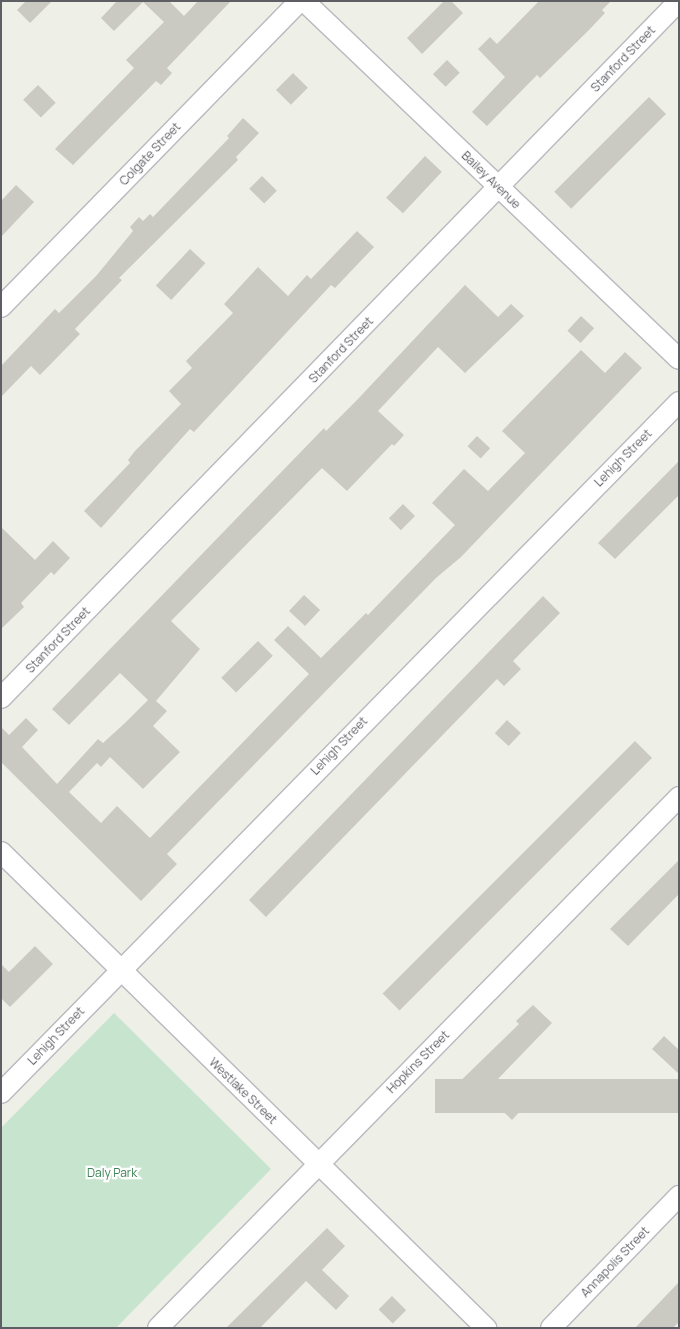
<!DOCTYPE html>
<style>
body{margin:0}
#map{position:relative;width:680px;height:1329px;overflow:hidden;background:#eeefe7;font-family:Manrope,sans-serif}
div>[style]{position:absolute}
.green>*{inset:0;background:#c6e4ce}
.building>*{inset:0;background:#cacac3;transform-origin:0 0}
.roads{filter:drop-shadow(1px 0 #b9b9bf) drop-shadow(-1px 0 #b9b9bf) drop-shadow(0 1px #b9b9bf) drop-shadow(0 -1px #b9b9bf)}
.minor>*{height:20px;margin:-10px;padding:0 10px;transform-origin:10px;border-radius:10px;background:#fff}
span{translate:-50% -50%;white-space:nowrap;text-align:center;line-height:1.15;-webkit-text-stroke:4.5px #fff;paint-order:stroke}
.street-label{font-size:12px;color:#5e5f65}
.park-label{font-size:12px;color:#3f8356}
.frame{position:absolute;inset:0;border:2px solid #5e5f65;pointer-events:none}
</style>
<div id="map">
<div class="green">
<div style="clip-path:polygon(114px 1013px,271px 1169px,116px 1328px,1px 1328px,1px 1128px)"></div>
</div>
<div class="building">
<div style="clip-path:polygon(26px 1px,52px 1px,30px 23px,17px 10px)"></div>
<div style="clip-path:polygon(117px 1px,169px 1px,184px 16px,198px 1px,231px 1px,167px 68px,172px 73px,161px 85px,156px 81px,73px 165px,55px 149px,134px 68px,126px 60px,164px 22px,143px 2px,114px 31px,101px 18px)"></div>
<div style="clip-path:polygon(444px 1px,451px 1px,463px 13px,422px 54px,407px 38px)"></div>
<div style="clip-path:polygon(539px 1px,611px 1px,602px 10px,605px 13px,589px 30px,540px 78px,537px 75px,487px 126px,472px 112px,505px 77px,478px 49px,490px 37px,497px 44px)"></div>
<div style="left:447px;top:60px;width:18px;height:20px;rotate:45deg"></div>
<div style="left:293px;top:73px;width:21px;height:24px;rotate:45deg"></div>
<div style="left:38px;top:85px;width:25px;height:21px;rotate:45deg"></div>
<div style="left:649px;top:97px;width:24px;height:134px;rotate:45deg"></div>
<div style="clip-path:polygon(243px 118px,259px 133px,236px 157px,238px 160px,119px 278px,122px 280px,75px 329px,80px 334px,40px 375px,31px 366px,1px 397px,1px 366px,55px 309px,59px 313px,97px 275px,133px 231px,130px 227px,139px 217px,143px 221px,150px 214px,153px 217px,229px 138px,227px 136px)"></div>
<div style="left:425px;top:156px;width:23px;height:57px;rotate:43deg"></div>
<div style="left:262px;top:176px;width:21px;height:18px;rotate:45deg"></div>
<div style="clip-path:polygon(16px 185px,34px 202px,1px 237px,1px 201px)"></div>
<div style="clip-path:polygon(357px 231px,374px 247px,335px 288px,331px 285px,194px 432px,190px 429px,101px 528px,84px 511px,130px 463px,128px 460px,135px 451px,181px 404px,169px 391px,192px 368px,186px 361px,233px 313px,224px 304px,258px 267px,288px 296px,307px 275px,311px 279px)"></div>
<div style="left:190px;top:249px;width:21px;height:50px;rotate:43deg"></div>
<div style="clip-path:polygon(465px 285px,498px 317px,511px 304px,524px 316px,465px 373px,438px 347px,378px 411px,404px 435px,394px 446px,392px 444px,347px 491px,322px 468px,171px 621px,200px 649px,156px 701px,167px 711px,153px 726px,180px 752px,143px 789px,110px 757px,101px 767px,97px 763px,69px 792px,101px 823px,117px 806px,150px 838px,309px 674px,274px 640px,288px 626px,321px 658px,366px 613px,368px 615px,455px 525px,432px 503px,464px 469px,488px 491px,525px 453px,502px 431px,581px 350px,605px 373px,625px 352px,642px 368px,461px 557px,436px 578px,167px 854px,177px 864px,141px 901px,1px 762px,1px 727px,9px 735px,26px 718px,38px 730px,22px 747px,57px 784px,98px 739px,103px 743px,125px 723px,148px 700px,120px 673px,69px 725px,52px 709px,324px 428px,326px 431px,357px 400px)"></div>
<div style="left:581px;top:316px;width:18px;height:20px;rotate:43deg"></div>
<div style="left:477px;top:436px;width:18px;height:14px;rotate:43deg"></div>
<div style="clip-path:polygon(679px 461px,679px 495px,615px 559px,598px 543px)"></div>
<div style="left:403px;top:504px;width:17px;height:20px;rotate:45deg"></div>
<div style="clip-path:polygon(1px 527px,35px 560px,53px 541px,70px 558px,54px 575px,51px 572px,21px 603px,24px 607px,1px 629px)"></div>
<div style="left:304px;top:595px;width:22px;height:22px;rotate:43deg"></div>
<div style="clip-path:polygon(543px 596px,560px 613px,513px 661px,521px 669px,504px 686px,497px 679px,266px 917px,249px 900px)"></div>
<div style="left:258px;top:641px;width:21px;height:52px;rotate:45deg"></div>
<div style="left:507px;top:720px;width:19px;height:18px;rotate:43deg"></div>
<div style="left:635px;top:741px;width:24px;height:357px;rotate:45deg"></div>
<div style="clip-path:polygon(679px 860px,679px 894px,628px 946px,610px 929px)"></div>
<div style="clip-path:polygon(35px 946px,53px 964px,10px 1007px,1px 998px,1px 964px,9px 972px)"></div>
<div style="clip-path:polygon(533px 1005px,552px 1023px,496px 1081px,524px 1107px,512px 1120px,484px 1093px,466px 1113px,447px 1094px,519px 1024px,516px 1021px)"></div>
<div style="clip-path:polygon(664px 1036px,679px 1050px,679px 1074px,652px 1049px)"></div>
<div style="left:679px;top:1079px;width:34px;height:244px;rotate:90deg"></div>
<div style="clip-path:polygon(327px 1228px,345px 1246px,322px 1270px,349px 1296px,336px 1310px,306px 1281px,260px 1328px,226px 1328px)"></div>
<div style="clip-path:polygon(679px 1282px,679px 1322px,673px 1328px,635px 1328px)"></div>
<div style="left:392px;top:1296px;width:20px;height:19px;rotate:45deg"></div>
</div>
<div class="roads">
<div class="minor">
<div style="left:304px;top:1px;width:518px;rotate:43.67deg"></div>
<div style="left:1px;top:307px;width:428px;rotate:-45.7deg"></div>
<div style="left:1px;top:698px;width:972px;rotate:-45.79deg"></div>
<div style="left:1px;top:852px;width:680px;rotate:44.46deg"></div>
<div style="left:1px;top:1093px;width:968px;rotate:-45.54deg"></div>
<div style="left:158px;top:1328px;width:744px;rotate:-45.54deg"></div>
<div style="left:551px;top:1328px;width:184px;rotate:-45.9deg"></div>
</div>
</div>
<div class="street-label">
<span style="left:623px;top:59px;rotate:-46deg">Stanford Street</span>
<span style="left:150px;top:154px;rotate:-46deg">Colgate Street</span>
<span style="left:491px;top:180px;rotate:44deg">Bailey Avenue</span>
<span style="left:341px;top:350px;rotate:-46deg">Stanford Street</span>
<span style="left:623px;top:458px;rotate:-45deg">Lehigh Street</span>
<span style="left:58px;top:640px;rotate:-46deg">Stanford Street</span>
<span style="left:339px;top:746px;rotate:-46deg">Lehigh Street</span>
<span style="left:56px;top:1036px;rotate:-46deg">Lehigh Street</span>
<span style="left:418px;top:1062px;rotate:-45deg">Hopkins Street</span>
<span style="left:243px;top:1091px;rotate:44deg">Westlake Street</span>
<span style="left:615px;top:1262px;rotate:-46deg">Annapolis Street</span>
</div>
<div class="park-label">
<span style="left:112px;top:1173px">Daly Park</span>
</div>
<div class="frame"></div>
</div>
